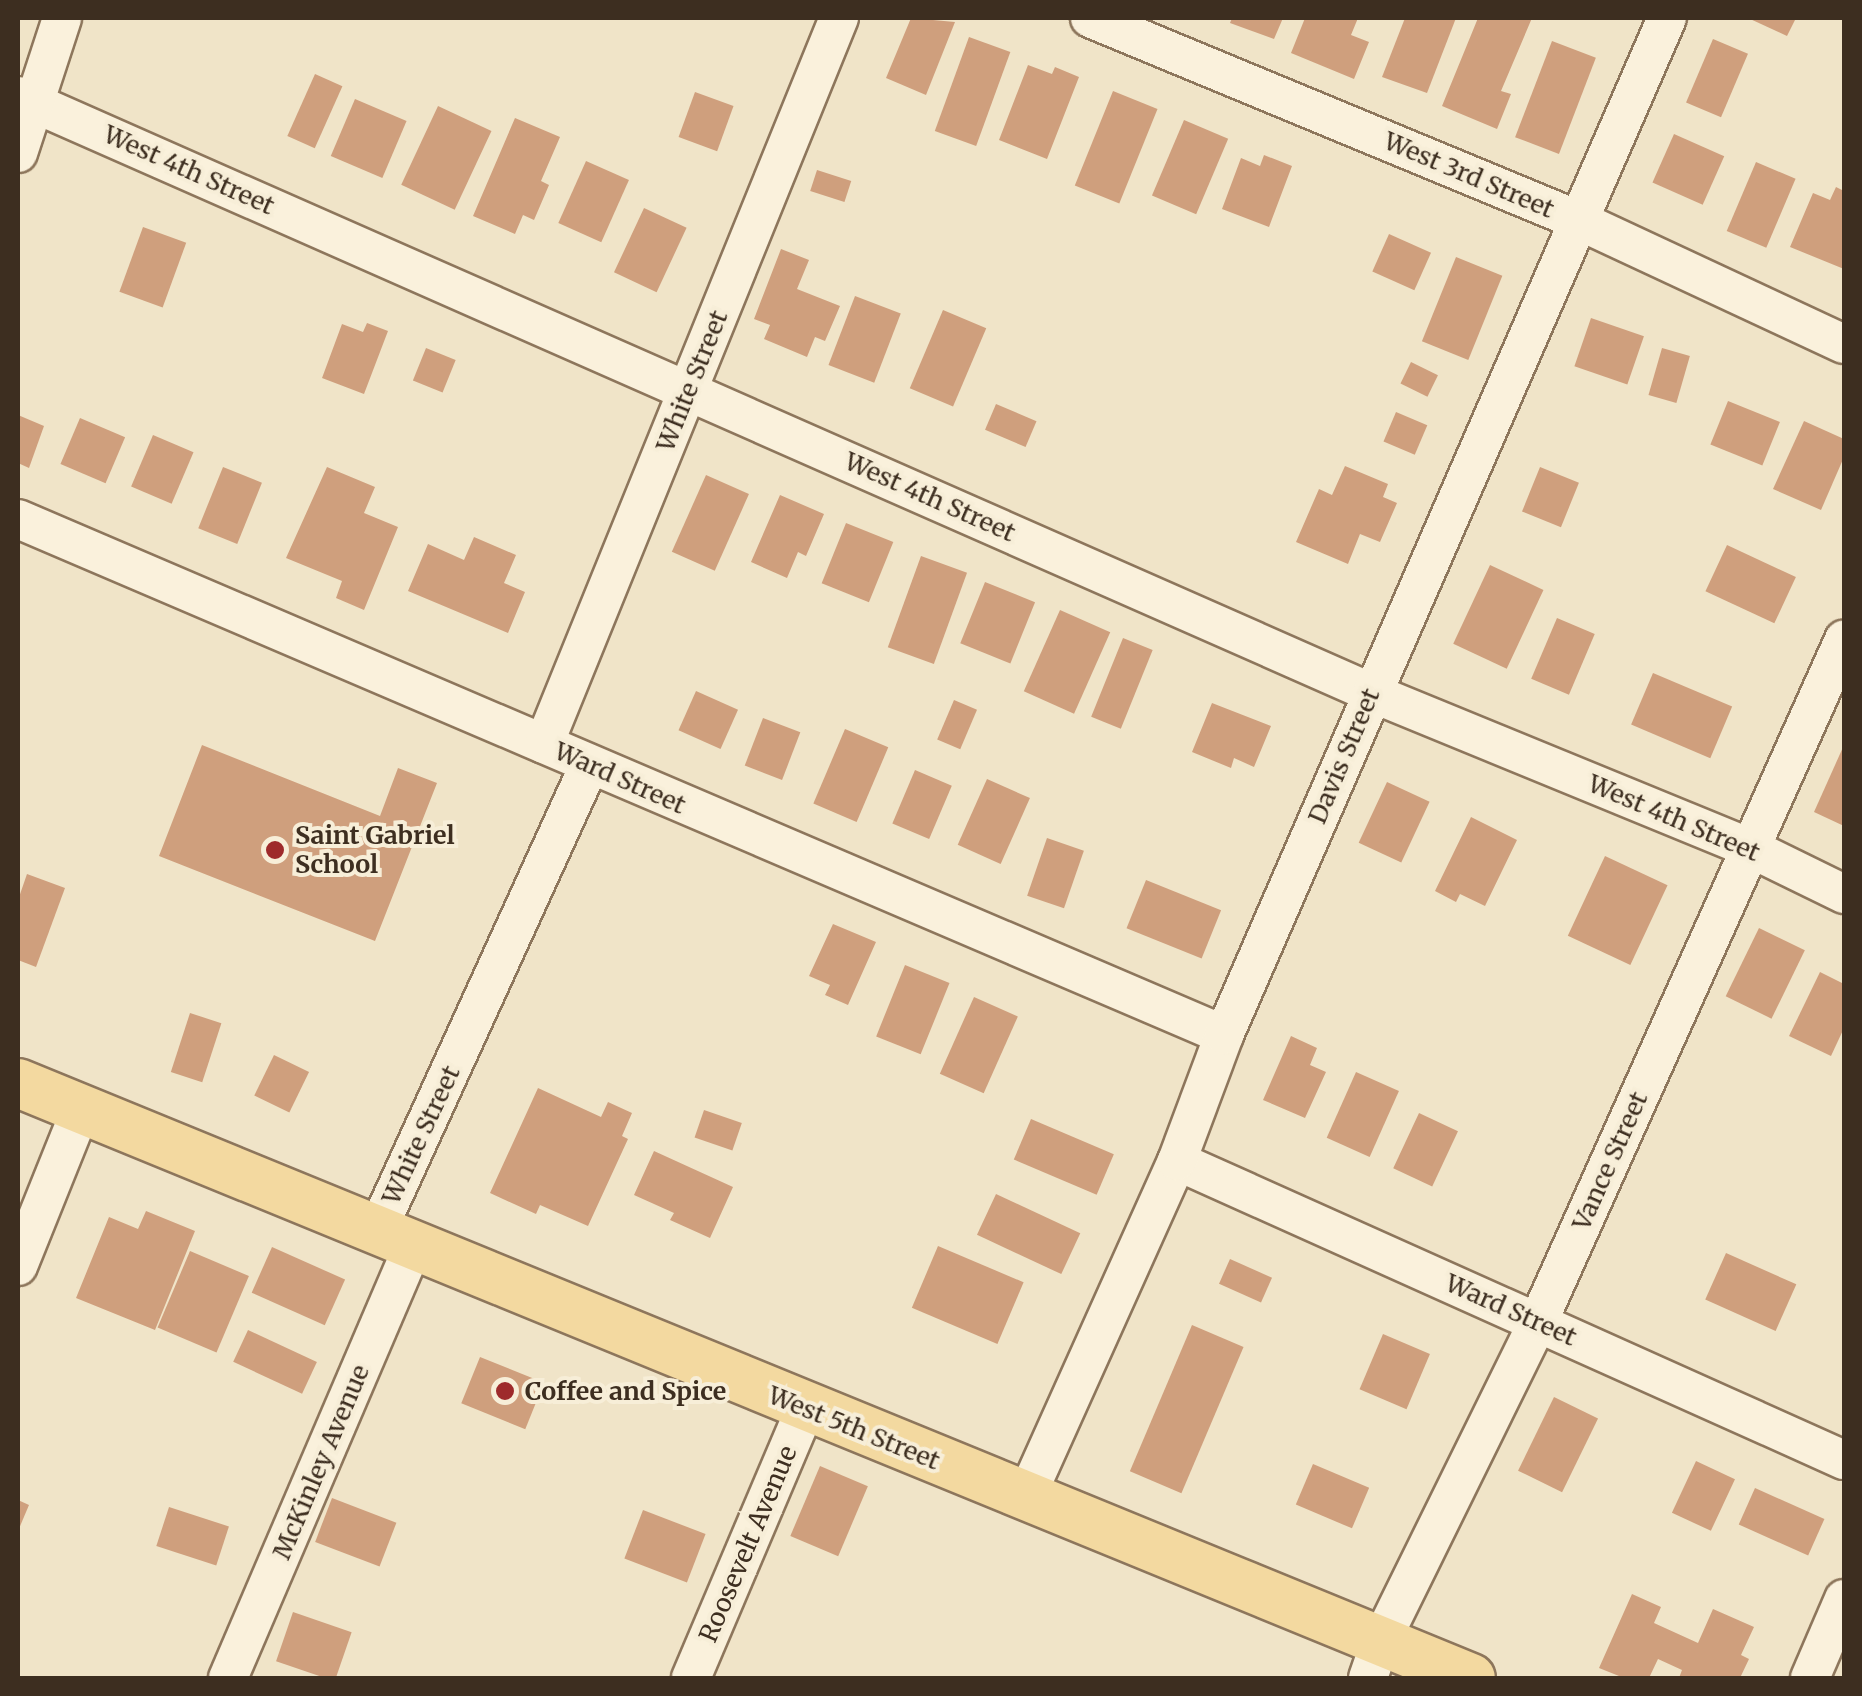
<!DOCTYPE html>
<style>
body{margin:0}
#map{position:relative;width:1862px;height:1696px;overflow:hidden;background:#f0e4c8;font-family:Merriweather,serif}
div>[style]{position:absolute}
.building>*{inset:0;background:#cf9f7d;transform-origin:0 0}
.roads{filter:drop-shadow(2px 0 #8d765c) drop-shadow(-2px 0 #8d765c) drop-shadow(0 2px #8d765c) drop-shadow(0 -2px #8d765c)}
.minor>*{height:38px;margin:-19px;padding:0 19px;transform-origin:19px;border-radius:19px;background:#faf1dc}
.major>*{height:48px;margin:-24px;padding:0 24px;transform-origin:24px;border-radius:24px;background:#f3d9a0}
.dots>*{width:28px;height:28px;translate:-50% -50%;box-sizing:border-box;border:5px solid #f7eed8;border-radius:50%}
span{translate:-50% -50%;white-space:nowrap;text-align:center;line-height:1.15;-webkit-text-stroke:8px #f7eed8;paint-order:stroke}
.street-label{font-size:25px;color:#3d2e20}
.poi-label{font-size:25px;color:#3d2e20;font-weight:700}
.left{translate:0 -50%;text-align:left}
.frame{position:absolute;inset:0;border:20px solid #3d2e20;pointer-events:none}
</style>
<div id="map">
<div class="building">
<div style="clip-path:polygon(911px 18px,955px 22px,926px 95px,886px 78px)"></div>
<div style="clip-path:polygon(1232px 18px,1283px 18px,1274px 39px,1230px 23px)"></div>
<div style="clip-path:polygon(1305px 18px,1358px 18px,1351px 35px,1369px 42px,1354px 79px,1291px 53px)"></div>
<div style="clip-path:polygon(1405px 18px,1456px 18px,1427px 93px,1382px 77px)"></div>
<div style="clip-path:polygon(1478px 18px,1532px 18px,1501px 91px,1511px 94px,1497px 129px,1442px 106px)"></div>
<div style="clip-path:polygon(1748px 18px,1796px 18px,1787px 36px)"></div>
<div style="left:969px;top:37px;width:44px;height:100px;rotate:20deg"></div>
<div style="left:1713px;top:39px;width:38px;height:69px;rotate:23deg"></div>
<div style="left:1552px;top:41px;width:47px;height:103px;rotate:21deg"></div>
<div style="clip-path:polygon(1028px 65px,1052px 74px,1055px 67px,1079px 77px,1047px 159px,999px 140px)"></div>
<div style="left:315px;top:74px;width:30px;height:68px;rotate:24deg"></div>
<div style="left:1113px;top:91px;width:48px;height:102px;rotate:22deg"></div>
<div style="left:695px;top:92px;width:41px;height:48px;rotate:20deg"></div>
<div style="left:355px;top:99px;width:56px;height:62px;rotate:23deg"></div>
<div style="left:438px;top:106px;width:59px;height:87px;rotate:25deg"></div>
<div style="clip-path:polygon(515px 118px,560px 137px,541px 181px,549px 185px,534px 220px,523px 215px,515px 234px,473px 216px)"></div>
<div style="left:1184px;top:120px;width:48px;height:82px;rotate:23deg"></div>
<div style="left:1674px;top:134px;width:55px;height:53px;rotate:24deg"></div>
<div style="clip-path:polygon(1264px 155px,1292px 166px,1269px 227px,1222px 209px,1241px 158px,1260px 166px)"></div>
<div style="left:586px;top:161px;width:47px;height:68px;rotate:24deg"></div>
<div style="left:1756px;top:162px;width:43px;height:75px;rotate:23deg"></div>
<div style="left:817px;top:170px;width:36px;height:22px;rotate:18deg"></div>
<div style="clip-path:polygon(1836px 187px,1844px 191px,1844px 269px,1790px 247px,1813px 193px,1830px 200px)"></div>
<div style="left:644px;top:208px;width:47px;height:71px;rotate:25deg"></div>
<div style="left:143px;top:227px;width:46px;height:69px;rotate:20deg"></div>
<div style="left:1389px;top:234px;width:46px;height:41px;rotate:24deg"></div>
<div style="clip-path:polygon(781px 249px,809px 260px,797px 289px,840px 306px,825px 341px,815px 337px,807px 357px,764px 339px,770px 325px,754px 319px)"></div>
<div style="left:1456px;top:257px;width:50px;height:91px;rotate:22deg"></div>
<div style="left:855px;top:296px;width:49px;height:74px;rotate:21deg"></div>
<div style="left:943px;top:310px;width:47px;height:85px;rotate:23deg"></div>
<div style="left:1591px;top:318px;width:56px;height:51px;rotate:19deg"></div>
<div style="clip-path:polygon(367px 323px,388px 331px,364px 394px,322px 378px,342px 324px,363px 332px)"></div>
<div style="left:426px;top:348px;width:32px;height:35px;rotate:22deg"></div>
<div style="left:1662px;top:348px;width:29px;height:49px;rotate:16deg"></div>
<div style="left:1411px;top:362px;width:30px;height:24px;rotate:26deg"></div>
<div style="left:1728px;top:401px;width:56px;height:47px;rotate:22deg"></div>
<div style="left:996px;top:404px;width:44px;height:28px;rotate:23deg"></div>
<div style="left:1396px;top:412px;width:34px;height:32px;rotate:23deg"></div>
<div style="clip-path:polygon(18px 415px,44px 426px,29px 468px,18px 463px)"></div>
<div style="left:80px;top:418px;width:49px;height:50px;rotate:23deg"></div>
<div style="clip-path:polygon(1804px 421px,1844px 439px,1844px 457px,1821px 510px,1773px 489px)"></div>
<div style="left:153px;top:435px;width:44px;height:56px;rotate:23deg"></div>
<div style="clip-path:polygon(1345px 466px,1388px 484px,1383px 497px,1397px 503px,1380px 542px,1360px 534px,1348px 564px,1296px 542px,1319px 489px,1332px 495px)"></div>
<div style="left:223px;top:467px;width:42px;height:66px;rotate:22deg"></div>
<div style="clip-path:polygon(327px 467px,375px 487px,364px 513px,398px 527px,364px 610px,336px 598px,342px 581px,286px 558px)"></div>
<div style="left:1540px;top:467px;width:42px;height:48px;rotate:22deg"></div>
<div style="left:706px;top:475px;width:47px;height:84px;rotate:24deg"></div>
<div style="clip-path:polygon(780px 495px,824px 514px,806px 556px,798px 552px,787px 578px,751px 562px)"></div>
<div style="left:846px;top:523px;width:51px;height:65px;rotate:22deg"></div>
<div style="clip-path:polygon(474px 537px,516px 555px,504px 583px,525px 592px,508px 633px,408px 591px,428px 544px,464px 560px)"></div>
<div style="left:1727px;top:545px;width:76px;height:51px;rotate:25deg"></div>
<div style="left:921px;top:556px;width:49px;height:97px;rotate:20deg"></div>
<div style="left:1490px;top:565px;width:59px;height:87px;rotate:25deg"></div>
<div style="left:985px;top:582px;width:54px;height:66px;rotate:22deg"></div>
<div style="left:1060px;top:610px;width:55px;height:89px;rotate:24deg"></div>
<div style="left:1557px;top:618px;width:41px;height:66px;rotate:23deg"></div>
<div style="left:1123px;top:638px;width:32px;height:85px;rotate:22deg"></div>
<div style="left:1653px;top:673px;width:86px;height:56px;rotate:23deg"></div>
<div style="left:696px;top:691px;width:46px;height:43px;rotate:24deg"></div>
<div style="left:954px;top:700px;width:25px;height:43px;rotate:23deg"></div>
<div style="clip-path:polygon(1212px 703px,1271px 726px,1254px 767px,1234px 758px,1231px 768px,1192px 752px)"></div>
<div style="left:763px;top:718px;width:40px;height:51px;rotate:21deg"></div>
<div style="left:845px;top:729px;width:47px;height:81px;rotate:23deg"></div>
<div style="clip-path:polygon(202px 745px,380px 816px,398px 768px,437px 783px,375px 941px,159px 856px)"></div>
<div style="clip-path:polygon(1844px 745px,1844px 826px,1814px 812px)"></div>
<div style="left:915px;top:770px;width:40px;height:58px;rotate:23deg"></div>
<div style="left:987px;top:779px;width:47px;height:72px;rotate:24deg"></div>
<div style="left:1387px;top:782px;width:47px;height:67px;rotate:25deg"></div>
<div style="clip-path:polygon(1471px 817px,1517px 840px,1485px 906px,1460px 894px,1456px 902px,1435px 891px)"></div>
<div style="left:1047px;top:838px;width:39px;height:61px;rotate:19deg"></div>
<div style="left:1605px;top:856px;width:69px;height:88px;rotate:25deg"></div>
<div style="clip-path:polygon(27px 874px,65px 888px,36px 967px,18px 960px,18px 900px)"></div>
<div style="left:1146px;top:880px;width:81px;height:52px;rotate:22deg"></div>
<div style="clip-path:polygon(833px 924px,876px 942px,848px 1005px,825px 995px,830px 985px,809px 976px)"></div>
<div style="left:1759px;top:928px;width:51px;height:76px;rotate:26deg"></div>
<div style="left:905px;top:965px;width:48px;height:77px;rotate:22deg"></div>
<div style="clip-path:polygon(1820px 972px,1844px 984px,1844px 1028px,1831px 1056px,1789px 1036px)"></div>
<div style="left:974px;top:997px;width:48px;height:84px;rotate:24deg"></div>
<div style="left:190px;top:1013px;width:33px;height:62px;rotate:18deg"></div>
<div style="clip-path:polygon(1291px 1036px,1317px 1048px,1310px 1065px,1326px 1072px,1305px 1118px,1263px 1100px)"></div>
<div style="left:274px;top:1055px;width:39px;height:45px;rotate:26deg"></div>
<div style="left:1356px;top:1072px;width:47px;height:72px;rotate:24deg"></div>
<div style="clip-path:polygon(538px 1088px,601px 1117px,608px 1102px,632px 1113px,622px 1136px,628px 1139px,588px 1226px,540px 1205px,536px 1214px,490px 1193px)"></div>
<div style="left:704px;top:1110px;width:40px;height:29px;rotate:19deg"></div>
<div style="left:1419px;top:1113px;width:43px;height:61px;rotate:25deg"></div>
<div style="left:1031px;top:1119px;width:90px;height:44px;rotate:23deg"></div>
<div style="clip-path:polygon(654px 1151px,733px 1187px,710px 1238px,670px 1220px,674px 1213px,634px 1195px)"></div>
<div style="left:996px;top:1194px;width:93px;height:45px;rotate:25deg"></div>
<div style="clip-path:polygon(146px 1211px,195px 1231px,155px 1330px,76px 1298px,109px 1217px,138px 1229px)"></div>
<div style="left:938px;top:1246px;width:93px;height:67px;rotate:23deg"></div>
<div style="left:272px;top:1247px;width:80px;height:50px;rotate:24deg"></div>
<div style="left:190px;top:1251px;width:64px;height:83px;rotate:23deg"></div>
<div style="left:1726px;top:1253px;width:77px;height:51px;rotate:24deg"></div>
<div style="left:1230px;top:1259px;width:46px;height:27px;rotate:24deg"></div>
<div style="left:1192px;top:1325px;width:56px;height:159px;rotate:23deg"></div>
<div style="left:248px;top:1330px;width:76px;height:35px;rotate:25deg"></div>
<div style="left:1383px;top:1334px;width:51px;height:60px;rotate:23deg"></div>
<div style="left:480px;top:1357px;width:69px;height:50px;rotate:22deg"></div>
<div style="left:1554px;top:1397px;width:49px;height:82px;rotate:26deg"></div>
<div style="left:1696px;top:1461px;width:43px;height:57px;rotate:25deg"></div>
<div style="left:1313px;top:1464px;width:61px;height:44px;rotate:23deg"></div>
<div style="left:820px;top:1466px;width:52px;height:76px;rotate:23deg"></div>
<div style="left:1755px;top:1488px;width:76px;height:40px;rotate:24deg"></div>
<div style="left:332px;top:1498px;width:69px;height:47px;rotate:21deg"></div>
<div style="clip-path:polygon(18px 1500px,29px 1505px,18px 1531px)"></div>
<div style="left:169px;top:1507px;width:63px;height:41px;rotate:18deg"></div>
<div style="left:643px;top:1510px;width:67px;height:52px;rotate:21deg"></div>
<div style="clip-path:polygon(1632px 1594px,1661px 1607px,1654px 1623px,1698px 1643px,1713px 1609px,1754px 1627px,1741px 1655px,1749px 1659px,1740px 1678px,1679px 1678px,1682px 1670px,1658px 1659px,1649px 1678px,1624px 1678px,1599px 1668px)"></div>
<div style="left:293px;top:1612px;width:62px;height:52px;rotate:19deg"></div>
</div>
<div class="roads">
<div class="minor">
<div style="left:1090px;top:18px;width:530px;rotate:22.5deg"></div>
<div style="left:1580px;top:221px;width:291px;rotate:25deg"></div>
<div style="left:18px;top:96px;width:1480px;rotate:23.79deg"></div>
<div style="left:1372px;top:693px;width:409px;rotate:22.3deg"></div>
<div style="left:1750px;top:848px;width:105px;rotate:26.1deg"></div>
<div style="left:18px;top:153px;width:142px;rotate:-71.9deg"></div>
<div style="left:18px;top:519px;width:1312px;rotate:23.16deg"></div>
<div style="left:544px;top:744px;width:784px;rotate:-67.89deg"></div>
<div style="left:1177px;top:1161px;width:731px;rotate:24.15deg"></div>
<div style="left:377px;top:1231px;width:511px;rotate:-65.49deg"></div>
<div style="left:18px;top:1266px;width:171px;rotate:-68.1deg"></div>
<div style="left:1026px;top:1497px;width:368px;rotate:-65.8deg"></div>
<div style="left:1177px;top:1161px;width:134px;rotate:-69.5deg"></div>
<div style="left:1224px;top:1035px;width:1109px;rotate:-66.46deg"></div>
<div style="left:228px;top:1678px;width:471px;rotate:-66.8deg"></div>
<div style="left:691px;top:1678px;width:292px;rotate:-67deg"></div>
<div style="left:1368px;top:1678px;width:39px;rotate:-71deg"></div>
<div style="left:1381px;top:1641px;width:356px;rotate:-63.8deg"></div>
<div style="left:1538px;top:1322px;width:748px;rotate:-65.84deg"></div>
<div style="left:1810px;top:1678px;width:86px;rotate:-66.7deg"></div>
</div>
<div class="major">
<div style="left:18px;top:1083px;width:1570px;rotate:22.27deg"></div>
</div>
</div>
<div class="dots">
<div style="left:275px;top:850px;background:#9e2a2b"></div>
<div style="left:505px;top:1391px;background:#9e2a2b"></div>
</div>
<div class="street-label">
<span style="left:189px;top:170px;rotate:24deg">West 4th Street</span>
<span style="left:1469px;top:175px;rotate:23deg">West 3rd Street</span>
<span style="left:692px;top:381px;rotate:-68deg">White Street</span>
<span style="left:930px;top:497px;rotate:24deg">West 4th Street</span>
<span style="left:1344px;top:756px;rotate:-67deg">Davis Street</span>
<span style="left:620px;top:778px;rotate:24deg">Ward Street</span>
<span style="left:1674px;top:818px;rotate:23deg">West 4th Street</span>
<span style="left:421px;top:1135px;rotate:-65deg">White Street</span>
<span style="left:1610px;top:1161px;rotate:-66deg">Vance Street</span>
<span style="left:1511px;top:1310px;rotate:24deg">Ward Street</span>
<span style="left:854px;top:1428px;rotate:22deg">West 5th Street</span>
<span style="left:321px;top:1462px;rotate:-67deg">McKinley Avenue</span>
<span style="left:748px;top:1544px;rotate:-67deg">Roosevelt Avenue</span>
</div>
<div class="poi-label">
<span class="left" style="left:295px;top:850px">Saint Gabriel<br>School</span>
<span class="left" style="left:525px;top:1391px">Coffee and Spice</span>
</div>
<div class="frame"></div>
</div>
